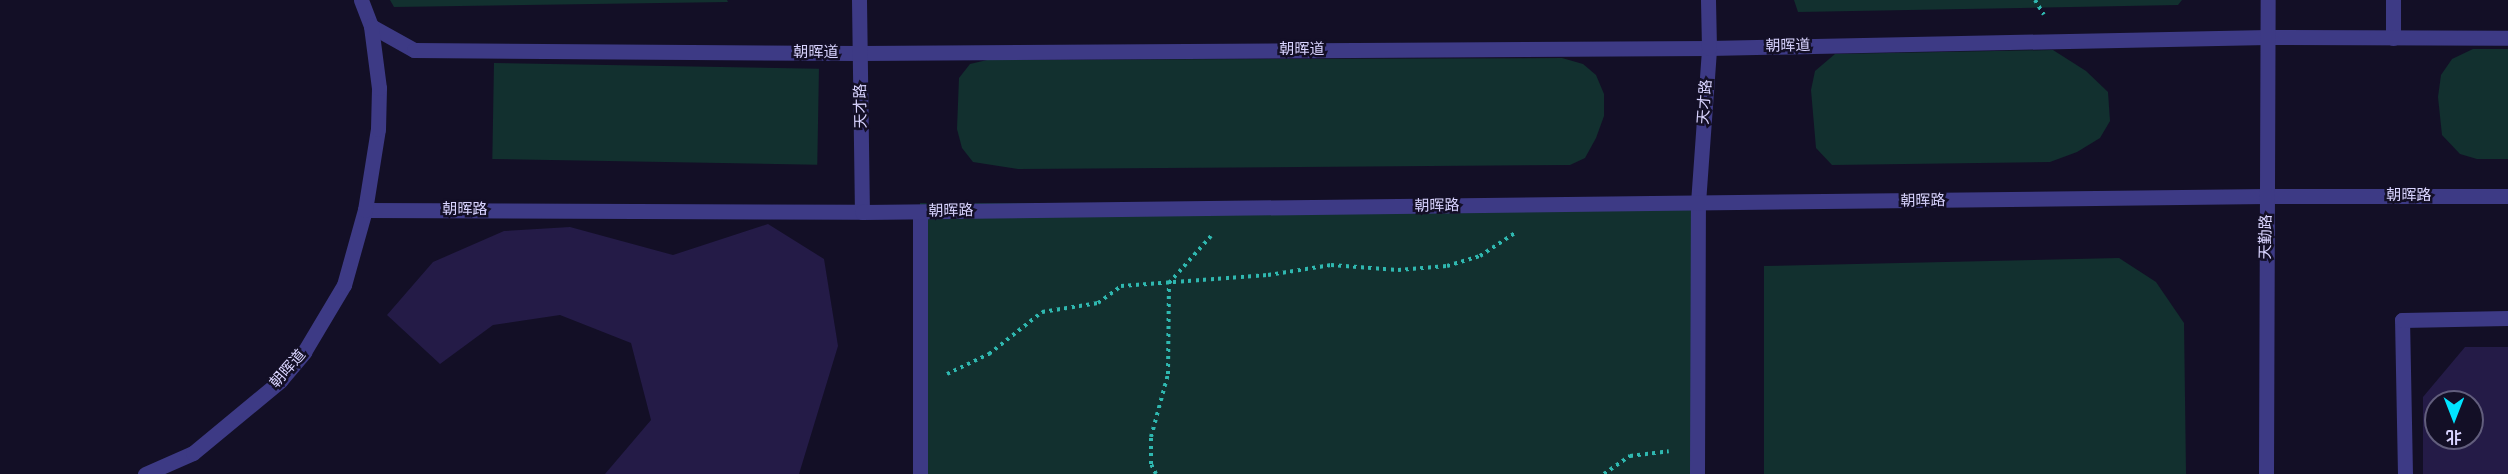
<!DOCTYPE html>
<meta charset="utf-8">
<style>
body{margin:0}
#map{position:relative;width:2508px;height:474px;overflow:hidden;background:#130f26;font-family:"Roboto Condensed","Noto Sans SC",sans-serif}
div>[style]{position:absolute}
.green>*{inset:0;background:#12302f;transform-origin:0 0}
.building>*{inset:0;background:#241b47}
.path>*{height:4px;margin-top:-2px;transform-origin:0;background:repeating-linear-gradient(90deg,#2fb8b0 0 3px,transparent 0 7.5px)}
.service>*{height:15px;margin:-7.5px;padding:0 7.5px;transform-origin:7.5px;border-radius:7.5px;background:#3d3a85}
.minor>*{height:15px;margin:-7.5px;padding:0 7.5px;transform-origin:7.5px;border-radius:7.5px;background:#3d3a85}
.tertiary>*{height:15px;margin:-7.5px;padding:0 7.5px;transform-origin:7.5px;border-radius:7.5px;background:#3d3a85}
span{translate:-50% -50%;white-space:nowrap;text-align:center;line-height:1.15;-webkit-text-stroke:5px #130f26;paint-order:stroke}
.street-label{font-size:15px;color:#d9d4ff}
.north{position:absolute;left:2424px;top:390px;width:60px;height:60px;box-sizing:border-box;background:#130f26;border:2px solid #625e7d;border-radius:50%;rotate:180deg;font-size:16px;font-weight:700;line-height:24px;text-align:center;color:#d9d4ff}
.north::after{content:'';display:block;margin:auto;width:21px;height:27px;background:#00e5ff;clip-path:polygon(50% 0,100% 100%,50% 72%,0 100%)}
</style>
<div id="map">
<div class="green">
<div style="clip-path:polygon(390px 0,727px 0,728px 2px,394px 7px)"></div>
<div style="clip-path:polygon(1794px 0,2182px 0,2178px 5px,1798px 12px)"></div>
<div style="clip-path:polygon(2473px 49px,2508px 49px,2508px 159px,2477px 159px,2460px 154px,2442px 135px,2438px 97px,2441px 75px,2452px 59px)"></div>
<div style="clip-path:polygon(2053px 50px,2086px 71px,2108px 92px,2110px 121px,2100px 138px,2077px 152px,2050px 162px,1832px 165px,1816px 148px,1811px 90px,1815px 71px,1835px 54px)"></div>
<div style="clip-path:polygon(1562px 58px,1583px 64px,1596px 75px,1604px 94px,1604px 116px,1596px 138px,1585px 158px,1570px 165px,1018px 169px,973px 162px,962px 148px,957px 129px,959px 78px,970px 64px,987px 60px)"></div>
<div style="left:494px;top:63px;width:325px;height:96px;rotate:1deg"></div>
<div style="left:1698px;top:203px;width:271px;height:778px;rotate:90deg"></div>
<div style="clip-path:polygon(2119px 258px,2156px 282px,2184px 323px,2186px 474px,1764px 474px,1764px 266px)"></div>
</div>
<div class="building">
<div style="clip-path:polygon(768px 224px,824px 259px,838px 346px,799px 474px,605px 474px,651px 420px,631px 343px,560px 315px,493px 325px,440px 364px,387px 315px,433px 262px,504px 231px,570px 227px,673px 255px)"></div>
<div style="clip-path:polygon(evenodd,2465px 347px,2508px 347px,2508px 474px,2423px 474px,2423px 397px,2465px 347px,2436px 402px,2472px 402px,2472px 438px,2436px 438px,2436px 402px)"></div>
</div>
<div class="path">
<div style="left:2035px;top:0;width:17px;rotate:59deg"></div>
<div style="left:947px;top:374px;width:47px;rotate:-25.5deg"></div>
<div style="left:989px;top:354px;width:68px;rotate:-38.4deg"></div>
<div style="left:1042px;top:312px;width:57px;rotate:-9.1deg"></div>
<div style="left:1098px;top:303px;width:29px;rotate:-36deg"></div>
<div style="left:1121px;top:286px;width:147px;rotate:-4.3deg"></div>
<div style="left:1268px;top:275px;width:64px;rotate:-9deg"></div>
<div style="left:1331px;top:265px;width:67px;rotate:4.3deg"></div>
<div style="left:1398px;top:270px;width:49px;rotate:-4.7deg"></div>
<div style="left:1447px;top:266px;width:34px;rotate:-17deg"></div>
<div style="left:1480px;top:256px;width:42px;rotate:-33.3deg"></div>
<div style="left:1156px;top:474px;width:11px;rotate:-117deg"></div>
<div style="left:1151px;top:464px;width:27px;rotate:-90deg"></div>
<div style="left:1151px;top:437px;width:65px;rotate:-74.9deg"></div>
<div style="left:1168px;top:374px;width:91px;rotate:-89.4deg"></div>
<div style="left:1169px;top:283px;width:63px;rotate:-48.2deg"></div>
<div style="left:1604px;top:474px;width:32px;rotate:-35deg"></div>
<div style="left:1630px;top:456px;width:39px;rotate:-7deg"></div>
</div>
<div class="service">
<div style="left:2393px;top:38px;width:38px;rotate:-90deg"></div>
<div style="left:920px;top:212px;width:262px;rotate:90deg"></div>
<div style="left:1697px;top:474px;width:271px;rotate:-89.8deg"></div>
<div style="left:2405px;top:474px;width:154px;rotate:-91.1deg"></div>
<div style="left:2402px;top:320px;width:106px;rotate:-1.1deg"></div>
</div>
<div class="minor">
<div style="left:361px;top:0;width:28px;rotate:69deg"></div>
<div style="left:371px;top:26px;width:49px;rotate:29.2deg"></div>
<div style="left:414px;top:50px;width:446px;rotate:0.4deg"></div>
<div style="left:860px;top:53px;width:849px;rotate:-0.34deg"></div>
<div style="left:1709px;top:48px;width:559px;rotate:-1.13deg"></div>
<div style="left:859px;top:0;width:212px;rotate:89.2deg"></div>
<div style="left:1698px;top:203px;width:155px;rotate:-85.9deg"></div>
<div style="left:1709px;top:48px;width:48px;rotate:-91.2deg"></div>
<div style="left:365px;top:210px;width:497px;rotate:0.2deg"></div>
<div style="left:862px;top:212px;width:1405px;rotate:-0.65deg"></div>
<div style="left:145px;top:474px;width:52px;rotate:-23.6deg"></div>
<div style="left:193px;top:453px;width:113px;rotate:-39.6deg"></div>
<div style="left:280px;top:381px;width:38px;rotate:-50deg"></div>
<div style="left:304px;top:352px;width:78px;rotate:-59.2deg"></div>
<div style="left:344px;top:285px;width:78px;rotate:-74.4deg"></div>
<div style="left:365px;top:210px;width:82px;rotate:-80.9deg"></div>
<div style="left:378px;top:129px;width:41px;rotate:-88.6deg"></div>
<div style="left:379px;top:88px;width:63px;rotate:-97.4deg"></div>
</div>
<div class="tertiary">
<div style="left:2268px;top:37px;width:240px;rotate:0.2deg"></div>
<div style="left:2267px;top:196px;width:241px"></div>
<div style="left:2266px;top:474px;width:474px;rotate:-89.8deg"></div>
</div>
<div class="street-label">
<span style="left:1788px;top:46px;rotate:-1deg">朝晖道</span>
<span style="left:1302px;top:50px">朝晖道</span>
<span style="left:816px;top:53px">朝晖道</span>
<span style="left:1705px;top:102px;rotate:-86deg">天才路</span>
<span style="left:861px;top:106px;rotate:-91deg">天才路</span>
<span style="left:2409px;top:196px">朝晖路</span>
<span style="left:1923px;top:201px;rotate:-1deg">朝晖路</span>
<span style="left:1437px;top:206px;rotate:-1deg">朝晖路</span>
<span style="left:465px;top:210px">朝晖路</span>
<span style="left:951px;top:211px;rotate:-1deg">朝晖路</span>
<span style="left:2266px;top:237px;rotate:-89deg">天勤路</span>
<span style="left:288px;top:369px;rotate:-49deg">朝晖道</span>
</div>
<div class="north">北</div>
</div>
